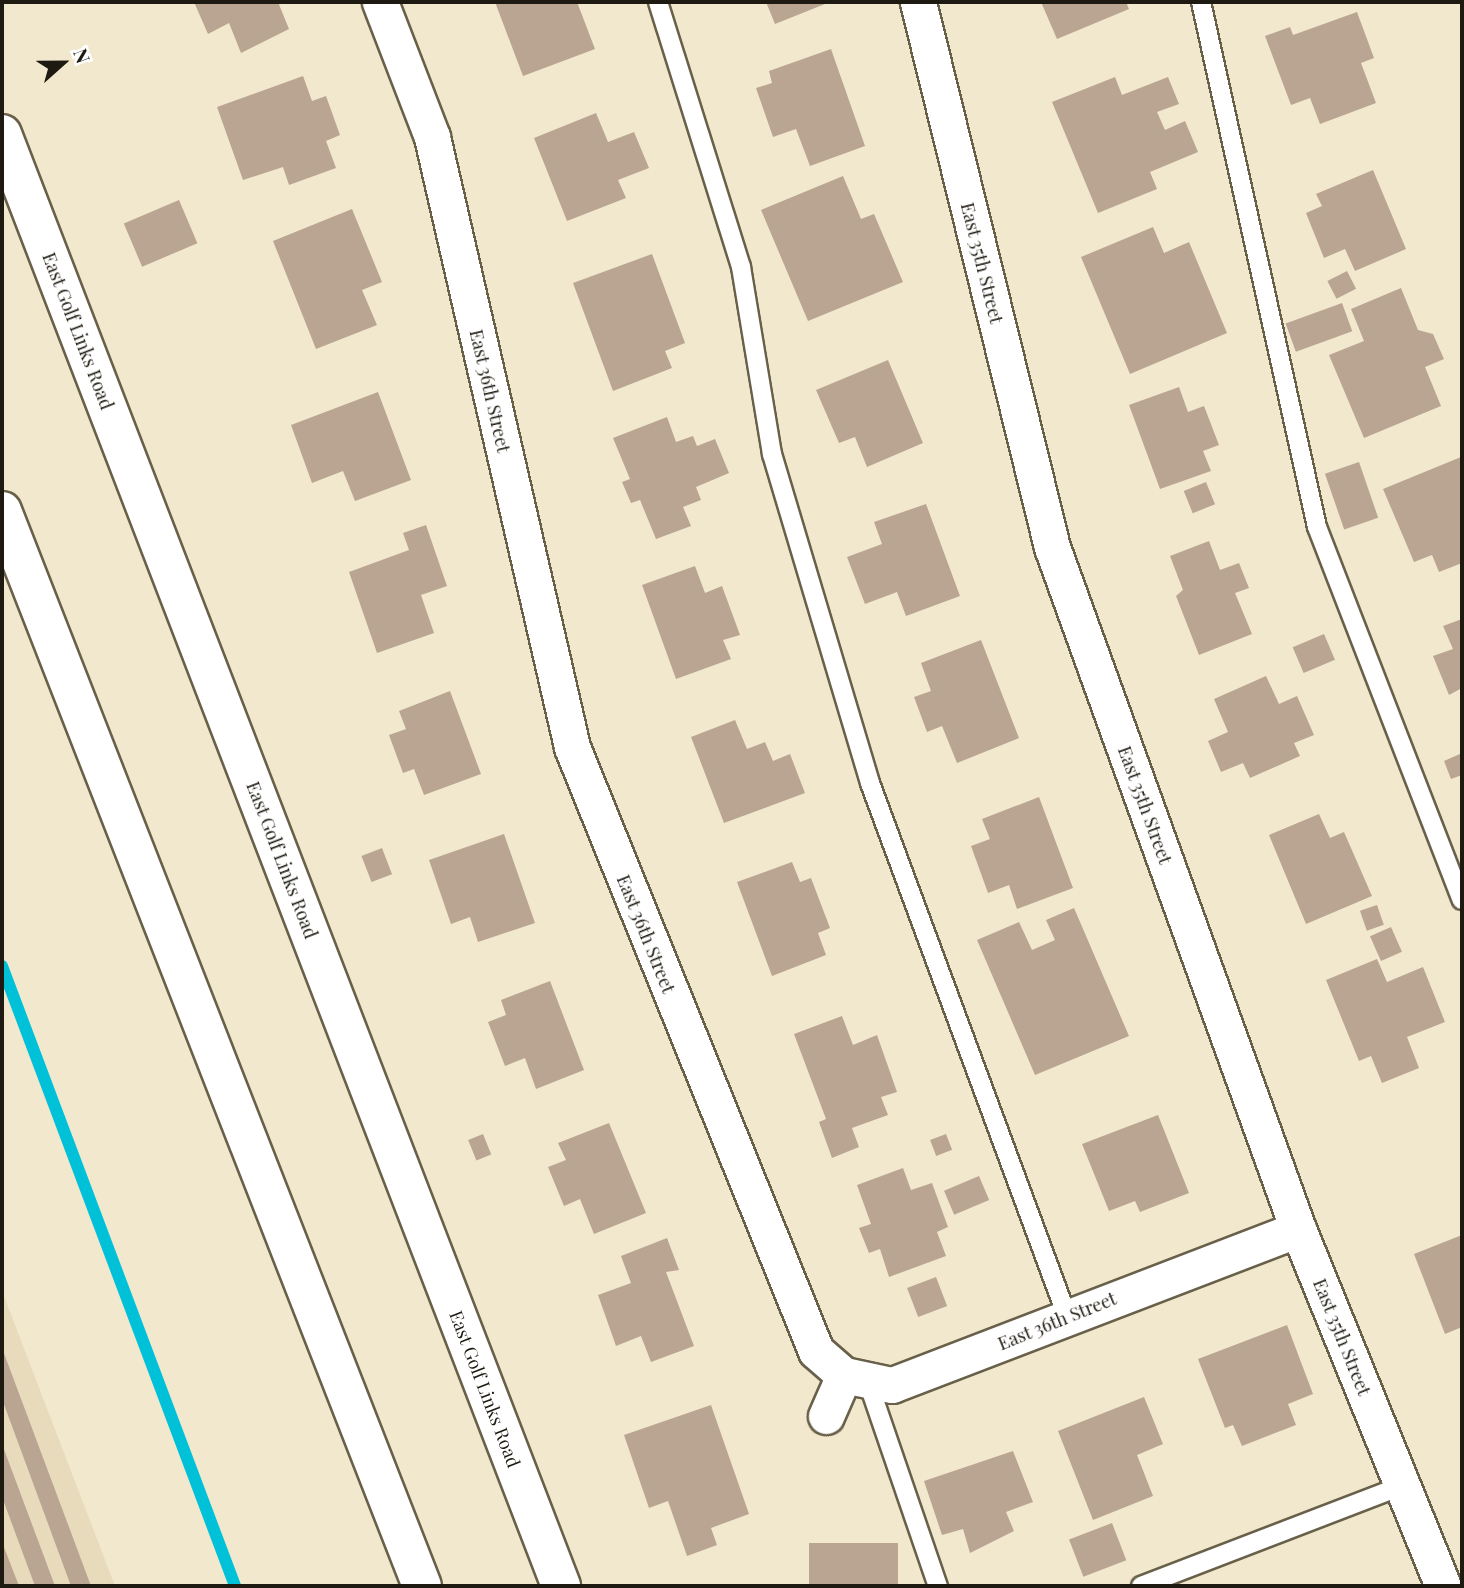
<!DOCTYPE html>
<style>
body{margin:0}
#map{position:relative;width:1464px;height:1588px;overflow:hidden;background:#f1e8ce;font-family:"Playfair Display",serif}
div>[style]{position:absolute}
.built>*{inset:0;background:#e7dbbb}
.stream>*{height:12px;margin:-6px;padding:0 6px;transform-origin:6px;border-radius:6px;background:#00c1d8}
.building>*{inset:0;background:#baa593;transform-origin:0 0}
.roads{filter:drop-shadow(2px 0 #69604a) drop-shadow(-2px 0 #69604a) drop-shadow(0 2px #69604a) drop-shadow(0 -2px #69604a)}
.lane>*{height:18px;margin:-9px;padding:0 9px;transform-origin:9px;border-radius:9px;background:#fff}
.street>*{height:35px;margin:-17.5px;padding:0 17.5px;transform-origin:17.5px;border-radius:17.5px;background:#fff}
.primary>*{height:38px;margin:-19px;padding:0 19px;transform-origin:19px;border-radius:19px;background:#fff}
span{translate:-50% -50%;white-space:nowrap;text-align:center;line-height:1.15;-webkit-text-stroke:5px #fff;paint-order:stroke}
.street-label{font-size:18px;color:#1e1a11}
.frame{position:absolute;inset:0;border:4px solid #1e1a11;pointer-events:none}
.north{position:absolute;left:28px;top:28px;width:70px;height:70px;-webkit-text-stroke:5px #fff;paint-order:stroke;rotate:69deg;font-size:19px;font-weight:700;line-height:28px;text-align:center;color:#1e1a11}
.north::after{content:'';display:block;margin:auto;width:24px;height:32px;background:#1e1a11;clip-path:polygon(50% 0,100% 100%,50% 72%,0 100%)}
</style>
<div id="map">
<div class="built">
<div style="clip-path:polygon(2px 1291px,115px 1586px,2px 1586px)"></div>
</div>
<div class="stream">
<div style="left:2px;top:966px;width:662px;rotate:69.4deg"></div>
</div>
<div class="building">
<div style="clip-path:polygon(194px 2px,278px 2px,289px 29px,241px 53px,229px 23px,208px 34px)"></div>
<div style="clip-path:polygon(495px 2px,577px 2px,595px 49px,523px 76px)"></div>
<div style="clip-path:polygon(766px 2px,824px 2px,825px 4px,775px 24px)"></div>
<div style="clip-path:polygon(1041px 2px,1126px 2px,1129px 9px,1057px 39px)"></div>
<div style="clip-path:polygon(1357px 12px,1374px 58px,1361px 63px,1376px 103px,1320px 124px,1310px 98px,1291px 105px,1265px 36px,1290px 27px,1293px 35px)"></div>
<div style="clip-path:polygon(831px 49px,865px 146px,810px 166px,796px 129px,773px 137px,756px 88px,772px 83px,769px 71px)"></div>
<div style="clip-path:polygon(303px 76px,312px 101px,326px 96px,340px 135px,326px 141px,336px 168px,289px 185px,283px 167px,243px 180px,217px 107px)"></div>
<div style="clip-path:polygon(1115px 77px,1122px 95px,1168px 77px,1179px 104px,1157px 112px,1165px 130px,1185px 121px,1198px 152px,1150px 172px,1157px 189px,1098px 213px,1052px 102px)"></div>
<div style="clip-path:polygon(596px 113px,608px 142px,634px 132px,649px 168px,618px 180px,626px 198px,567px 221px,534px 138px)"></div>
<div style="clip-path:polygon(1373px 170px,1406px 249px,1355px 271px,1345px 249px,1324px 258px,1306px 213px,1322px 206px,1316px 194px)"></div>
<div style="clip-path:polygon(843px 176px,861px 219px,874px 214px,903px 282px,808px 321px,761px 210px)"></div>
<div style="left:179px;top:200px;width:47px;height:60px;rotate:67deg"></div>
<div style="clip-path:polygon(352px 209px,382px 282px,362px 290px,377px 325px,316px 349px,273px 241px)"></div>
<div style="clip-path:polygon(1153px 227px,1164px 253px,1189px 242px,1227px 333px,1130px 374px,1081px 257px)"></div>
<div style="clip-path:polygon(652px 254px,685px 343px,665px 351px,672px 368px,613px 391px,573px 283px)"></div>
<div style="left:1347px;top:271px;width:20px;height:22px;rotate:63deg"></div>
<div style="clip-path:polygon(1401px 288px,1418px 330px,1433px 334px,1444px 359px,1425px 367px,1441px 406px,1364px 438px,1329px 355px,1364px 341px,1351px 309px)"></div>
<div style="left:1342px;top:303px;width:30px;height:60px;rotate:70deg"></div>
<div style="clip-path:polygon(888px 360px,923px 443px,867px 467px,855px 437px,839px 443px,816px 390px)"></div>
<div style="clip-path:polygon(1179px 387px,1188px 412px,1204px 406px,1219px 445px,1203px 451px,1211px 471px,1160px 489px,1129px 405px)"></div>
<div style="clip-path:polygon(378px 392px,411px 480px,355px 501px,343px 471px,312px 483px,291px 425px)"></div>
<div style="clip-path:polygon(667px 417px,676px 442px,693px 436px,697px 446px,715px 439px,729px 473px,696px 487px,701px 500px,683px 507px,691px 526px,656px 539px,640px 500px,631px 503px,622px 482px,630px 479px,613px 438px)"></div>
<div style="clip-path:polygon(1461px 457px,1462px 563px,1439px 572px,1432px 555px,1414px 562px,1383px 489px)"></div>
<div style="left:1359px;top:462px;width:59px;height:36px;rotate:71deg"></div>
<div style="left:1206px;top:482px;width:24px;height:24px;rotate:68deg"></div>
<div style="clip-path:polygon(926px 504px,960px 596px,906px 616px,897px 592px,865px 604px,847px 557px,882px 544px,874px 522px)"></div>
<div style="clip-path:polygon(426px 525px,447px 586px,421px 595px,434px 633px,377px 653px,349px 572px,409px 550px,403px 533px)"></div>
<div style="clip-path:polygon(1209px 541px,1220px 570px,1239px 563px,1249px 588px,1235px 593px,1252px 634px,1199px 655px,1176px 596px,1183px 590px,1170px 556px)"></div>
<div style="clip-path:polygon(695px 566px,705px 593px,722px 586px,740px 635px,723px 640px,731px 659px,676px 679px,642px 585px)"></div>
<div style="clip-path:polygon(1462px 619px,1462px 688px,1449px 695px,1433px 656px,1453px 649px,1443px 626px)"></div>
<div style="left:1324px;top:634px;width:28px;height:34px;rotate:67deg"></div>
<div style="clip-path:polygon(981px 640px,1019px 738px,957px 763px,942px 726px,927px 732px,914px 697px,931px 691px,921px 663px)"></div>
<div style="clip-path:polygon(1266px 676px,1279px 704px,1297px 696px,1314px 735px,1294px 743px,1300px 756px,1250px 778px,1243px 763px,1221px 772px,1208px 741px,1228px 732px,1214px 699px)"></div>
<div style="clip-path:polygon(450px 691px,481px 774px,424px 795px,414px 769px,403px 773px,389px 735px,406px 729px,399px 711px)"></div>
<div style="clip-path:polygon(735px 720px,747px 749px,765px 742px,773px 761px,790px 754px,805px 793px,724px 823px,691px 737px)"></div>
<div style="clip-path:polygon(1462px 753px,1462px 775px,1451px 779px,1444px 761px)"></div>
<div style="clip-path:polygon(1039px 797px,1073px 888px,1017px 909px,1009px 885px,988px 893px,971px 846px,990px 839px,982px 819px)"></div>
<div style="clip-path:polygon(1319px 814px,1330px 838px,1344px 832px,1372px 896px,1306px 924px,1269px 835px)"></div>
<div style="clip-path:polygon(504px 834px,535px 923px,478px 942px,470px 917px,451px 924px,429px 860px)"></div>
<div style="left:382px;top:848px;width:28px;height:22px;rotate:69deg"></div>
<div style="clip-path:polygon(792px 862px,800px 882px,811px 878px,830px 928px,818px 933px,826px 955px,772px 976px,737px 882px)"></div>
<div style="left:1377px;top:905px;width:21px;height:18px;rotate:71deg"></div>
<div style="clip-path:polygon(1074px 908px,1129px 1036px,1035px 1075px,977px 940px,1019px 922px,1032px 950px,1055px 940px,1046px 920px)"></div>
<div style="left:1391px;top:927px;width:27px;height:23px;rotate:66deg"></div>
<div style="clip-path:polygon(1377px 959px,1387px 982px,1423px 967px,1445px 1022px,1407px 1037px,1419px 1068px,1382px 1083px,1371px 1056px,1359px 1061px,1326px 980px)"></div>
<div style="clip-path:polygon(550px 981px,584px 1070px,536px 1089px,525px 1058px,505px 1066px,488px 1022px,506px 1015px,501px 1000px)"></div>
<div style="clip-path:polygon(842px 1016px,853px 1045px,877px 1035px,897px 1092px,881px 1097px,888px 1115px,852px 1128px,859px 1147px,832px 1158px,819px 1122px,826px 1119px,794px 1034px)"></div>
<div style="clip-path:polygon(1158px 1115px,1189px 1193px,1140px 1212px,1135px 1201px,1109px 1211px,1082px 1144px)"></div>
<div style="clip-path:polygon(609px 1123px,646px 1213px,594px 1234px,580px 1199px,564px 1206px,548px 1167px,566px 1160px,558px 1143px)"></div>
<div style="left:483px;top:1134px;width:22px;height:16px;rotate:68deg"></div>
<div style="left:946px;top:1134px;width:17px;height:17px;rotate:69deg"></div>
<div style="clip-path:polygon(903px 1168px,911px 1190px,932px 1183px,948px 1227px,937px 1232px,946px 1256px,889px 1277px,880px 1249px,869px 1253px,859px 1228px,871px 1224px,857px 1185px)"></div>
<div style="left:979px;top:1176px;width:26px;height:38px;rotate:67deg"></div>
<div style="clip-path:polygon(1462px 1235px,1462px 1327px,1445px 1334px,1414px 1254px)"></div>
<div style="clip-path:polygon(667px 1238px,679px 1270px,666px 1272px,694px 1346px,651px 1362px,641px 1336px,616px 1346px,598px 1295px,631px 1283px,621px 1256px)"></div>
<div style="left:936px;top:1277px;width:31px;height:31px;rotate:69deg"></div>
<div style="clip-path:polygon(1287px 1325px,1313px 1394px,1288px 1404px,1296px 1425px,1242px 1446px,1233px 1425px,1225px 1428px,1198px 1359px)"></div>
<div style="clip-path:polygon(2px 1348px,91px 1586px,71px 1586px,2px 1399px)"></div>
<div style="clip-path:polygon(1144px 1397px,1163px 1444px,1137px 1455px,1153px 1496px,1093px 1520px,1058px 1431px)"></div>
<div style="clip-path:polygon(711px 1405px,749px 1514px,711px 1528px,717px 1545px,687px 1556px,668px 1501px,649px 1508px,624px 1435px)"></div>
<div style="clip-path:polygon(2px 1444px,55px 1586px,35px 1586px,2px 1497px)"></div>
<div style="clip-path:polygon(1013px 1451px,1033px 1502px,1006px 1512px,1014px 1531px,970px 1553px,963px 1529px,942px 1535px,924px 1481px)"></div>
<div style="left:1112px;top:1523px;width:40px;height:46px;rotate:69deg"></div>
<div style="clip-path:polygon(2px 1542px,19px 1586px,2px 1586px)"></div>
<div style="left:809px;top:1543px;width:89px;height:43px"></div>
</div>
<div class="roads">
<div class="lane">
<div style="left:658px;top:2px;width:278px;rotate:72.6deg"></div>
<div style="left:741px;top:267px;width:190px;rotate:80.6deg"></div>
<div style="left:772px;top:454px;width:343px;rotate:73.4deg"></div>
<div style="left:870px;top:783px;width:568px;rotate:69.72deg"></div>
<div style="left:1201px;top:2px;width:538px;rotate:77.54deg"></div>
<div style="left:1317px;top:527px;width:400px;rotate:68.8deg"></div>
<div style="left:869px;top:1385px;width:213px;rotate:71.1deg"></div>
<div style="left:1141px;top:1586px;width:280px;rotate:-21deg"></div>
</div>
<div class="street">
<div style="left:380px;top:2px;width:145px;rotate:68.9deg"></div>
<div style="left:432px;top:137px;width:626px;rotate:77.07deg"></div>
<div style="left:572px;top:747px;width:651px;rotate:68deg"></div>
<div style="left:816px;top:1351px;width:37px;rotate:41deg"></div>
<div style="left:844px;top:1375px;width:49px;rotate:11.8deg"></div>
<div style="left:892px;top:1385px;width:435px;rotate:-21deg"></div>
<div style="left:918px;top:2px;width:561px;rotate:76.19deg"></div>
<div style="left:1052px;top:547px;width:725px;rotate:70.17deg"></div>
<div style="left:1298px;top:1229px;width:385px;rotate:67.9deg"></div>
<div style="left:826px;top:1416px;width:45px;rotate:-66.3deg"></div>
</div>
<div class="primary">
<div style="left:2px;top:134px;width:1556px;rotate:68.94deg"></div>
<div style="left:2px;top:511px;width:1154px;rotate:68.66deg"></div>
</div>
</div>
<div class="street-label">
<span style="left:982px;top:263px;rotate:76deg">East 35th Street</span>
<span style="left:78px;top:331px;rotate:69deg">East Golf Links Road</span>
<span style="left:490px;top:391px;rotate:77deg">East 36th Street</span>
<span style="left:1145px;top:805px;rotate:70deg">East 35th Street</span>
<span style="left:282px;top:860px;rotate:69deg">East Golf Links Road</span>
<span style="left:646px;top:934px;rotate:68deg">East 36th Street</span>
<span style="left:1057px;top:1321px;rotate:-22deg">East 36th Street</span>
<span style="left:1342px;top:1337px;rotate:68deg">East 35th Street</span>
<span style="left:485px;top:1389px;rotate:69deg">East Golf Links Road</span>
</div>
<div class="frame"></div>
<div class="north">N</div>
</div>
